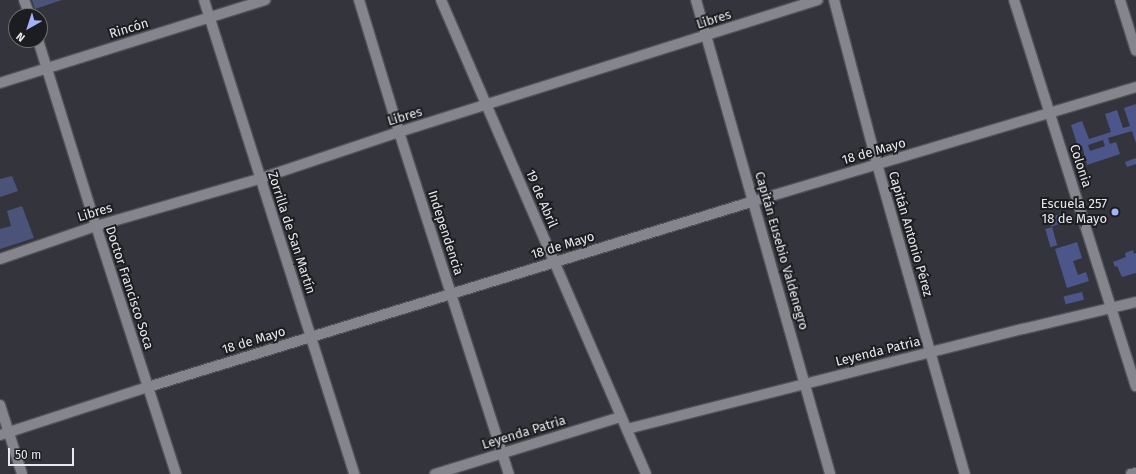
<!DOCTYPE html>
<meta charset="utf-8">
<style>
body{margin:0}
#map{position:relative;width:1136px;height:474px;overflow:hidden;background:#34353c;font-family:"Fira Sans",sans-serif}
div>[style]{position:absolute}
.green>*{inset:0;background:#4c5379}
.building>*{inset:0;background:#4c568b;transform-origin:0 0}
.roads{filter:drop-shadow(1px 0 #505258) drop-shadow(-1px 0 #505258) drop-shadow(0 1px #505258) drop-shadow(0 -1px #505258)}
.street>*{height:10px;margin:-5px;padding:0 5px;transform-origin:5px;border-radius:5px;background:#84858d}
.dots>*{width:11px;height:11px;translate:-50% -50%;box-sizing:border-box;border:2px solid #1c1d20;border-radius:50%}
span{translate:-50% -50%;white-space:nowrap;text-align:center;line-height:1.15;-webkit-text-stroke:4px #1c1d20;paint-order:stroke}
.street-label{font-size:13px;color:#e8e9ee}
.poi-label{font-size:13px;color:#e8e9ee}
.right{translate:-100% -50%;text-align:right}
.north{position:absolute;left:8px;top:8px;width:40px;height:40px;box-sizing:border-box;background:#1c1d20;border:1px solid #6e6f72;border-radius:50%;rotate:219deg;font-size:11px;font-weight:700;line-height:16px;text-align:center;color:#e8e9ee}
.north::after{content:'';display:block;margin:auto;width:14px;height:18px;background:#a2b2fd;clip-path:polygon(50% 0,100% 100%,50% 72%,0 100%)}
.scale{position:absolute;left:8px;top:448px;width:66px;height:18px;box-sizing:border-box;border:2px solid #e8e9ee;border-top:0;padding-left:5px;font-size:12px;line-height:14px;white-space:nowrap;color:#e8e9ee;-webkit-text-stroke:3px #1c1d20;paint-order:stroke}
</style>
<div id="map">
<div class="green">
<div style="clip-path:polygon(32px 0,62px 0,35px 9px)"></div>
<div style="clip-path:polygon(12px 176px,18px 191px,0 197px,0 179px)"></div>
<div style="clip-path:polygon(22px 206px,34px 238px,0 249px,0 229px,11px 226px,7px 211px)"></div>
</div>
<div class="building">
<div style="clip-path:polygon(evenodd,1136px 104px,1136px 143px,1132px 131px,1108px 138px,1110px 144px,1116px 142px,1120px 154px,1087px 165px,1082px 146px,1078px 147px,1071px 125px,1082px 121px,1089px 139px,1111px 132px,1105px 114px,1117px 110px,1123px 128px,1130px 126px,1124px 108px,1136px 104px,1103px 140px,1105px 146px,1090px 151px,1088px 145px,1103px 140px)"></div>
<div style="clip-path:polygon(1136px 158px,1136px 164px,1127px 167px,1125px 162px)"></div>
<div style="left:1065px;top:212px;width:9px;height:18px;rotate:69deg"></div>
<div style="left:1052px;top:227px;width:19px;height:7px;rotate:74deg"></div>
<div style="clip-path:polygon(1077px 242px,1082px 258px,1073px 261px,1078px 275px,1086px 272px,1089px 281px,1067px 288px,1055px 249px)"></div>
<div style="clip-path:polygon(1133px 250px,1134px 254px,1136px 253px,1136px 273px,1122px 277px,1117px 266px,1115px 267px,1113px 262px,1126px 257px,1125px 253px)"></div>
<div style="left:1082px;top:292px;width:8px;height:19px;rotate:76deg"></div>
</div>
<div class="roads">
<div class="street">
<div style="left:24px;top:0;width:17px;rotate:69deg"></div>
<div style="left:204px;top:0;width:497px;rotate:72.4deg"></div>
<div style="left:359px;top:0;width:138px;rotate:73.1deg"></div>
<div style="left:399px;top:132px;width:359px;rotate:72.2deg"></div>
<div style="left:441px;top:0;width:516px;rotate:66.61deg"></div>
<div style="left:696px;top:0;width:493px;rotate:74.2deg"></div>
<div style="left:834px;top:0;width:170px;rotate:75.3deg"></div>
<div style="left:877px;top:164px;width:322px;rotate:74.2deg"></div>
<div style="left:1014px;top:0;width:405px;rotate:72.5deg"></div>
<div style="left:1120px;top:0;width:53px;rotate:72.6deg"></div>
<div style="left:38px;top:40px;width:195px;rotate:72.7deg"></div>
<div style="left:96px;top:226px;width:261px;rotate:72.1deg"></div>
<div style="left:0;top:83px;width:278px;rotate:-17.4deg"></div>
<div style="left:0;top:259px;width:102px;rotate:-19deg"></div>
<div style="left:96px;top:226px;width:170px;rotate:-16.1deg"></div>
<div style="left:259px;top:179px;width:148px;rotate:-18.6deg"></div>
<div style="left:399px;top:132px;width:439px;rotate:-17.5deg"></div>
<div style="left:0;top:405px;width:72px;rotate:72.3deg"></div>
<div style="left:627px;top:429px;width:408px;rotate:-14.2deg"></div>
<div style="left:1023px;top:329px;width:116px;rotate:-13.4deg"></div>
<div style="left:0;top:435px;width:156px;rotate:-18deg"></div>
<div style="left:148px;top:387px;width:634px;rotate:-17.06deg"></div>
<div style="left:754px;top:201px;width:399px;rotate:-16.6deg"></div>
<div style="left:435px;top:474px;width:194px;rotate:-17.1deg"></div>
<div style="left:1131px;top:474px;width:5px;rotate:-11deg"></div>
</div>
</div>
<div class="dots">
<div style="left:1115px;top:212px;background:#a2b2fd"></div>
</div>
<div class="street-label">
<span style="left:714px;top:20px;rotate:-18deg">Libres</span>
<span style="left:129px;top:29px;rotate:-17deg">Rincón</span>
<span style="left:405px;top:117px;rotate:-17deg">Libres</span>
<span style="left:874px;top:152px;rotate:-16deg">18 de Mayo</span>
<span style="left:1080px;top:166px;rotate:72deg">Colonia</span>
<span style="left:541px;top:199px;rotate:67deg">19 de Abril</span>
<span style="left:95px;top:213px;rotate:-17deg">Libres</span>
<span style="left:291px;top:233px;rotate:72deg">Zorrilla de San Martín</span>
<span style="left:445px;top:233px;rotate:72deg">Independencia</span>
<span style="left:910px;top:234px;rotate:74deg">Capitán Antonio Pérez</span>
<span style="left:563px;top:246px;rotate:-17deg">18 de Mayo</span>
<span style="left:781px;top:251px;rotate:74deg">Capitán Eusebio Valdenegro</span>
<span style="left:129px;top:288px;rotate:72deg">Doctor Francisco Soca</span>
<span style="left:254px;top:341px;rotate:-17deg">18 de Mayo</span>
<span style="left:878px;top:352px;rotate:-14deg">Leyenda Patria</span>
<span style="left:524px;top:433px;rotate:-17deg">Leyenda Patria</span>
</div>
<div class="poi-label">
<span class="right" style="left:1107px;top:212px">Escuela 257<br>18 de Mayo</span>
</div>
<div class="north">N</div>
<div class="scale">50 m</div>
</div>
